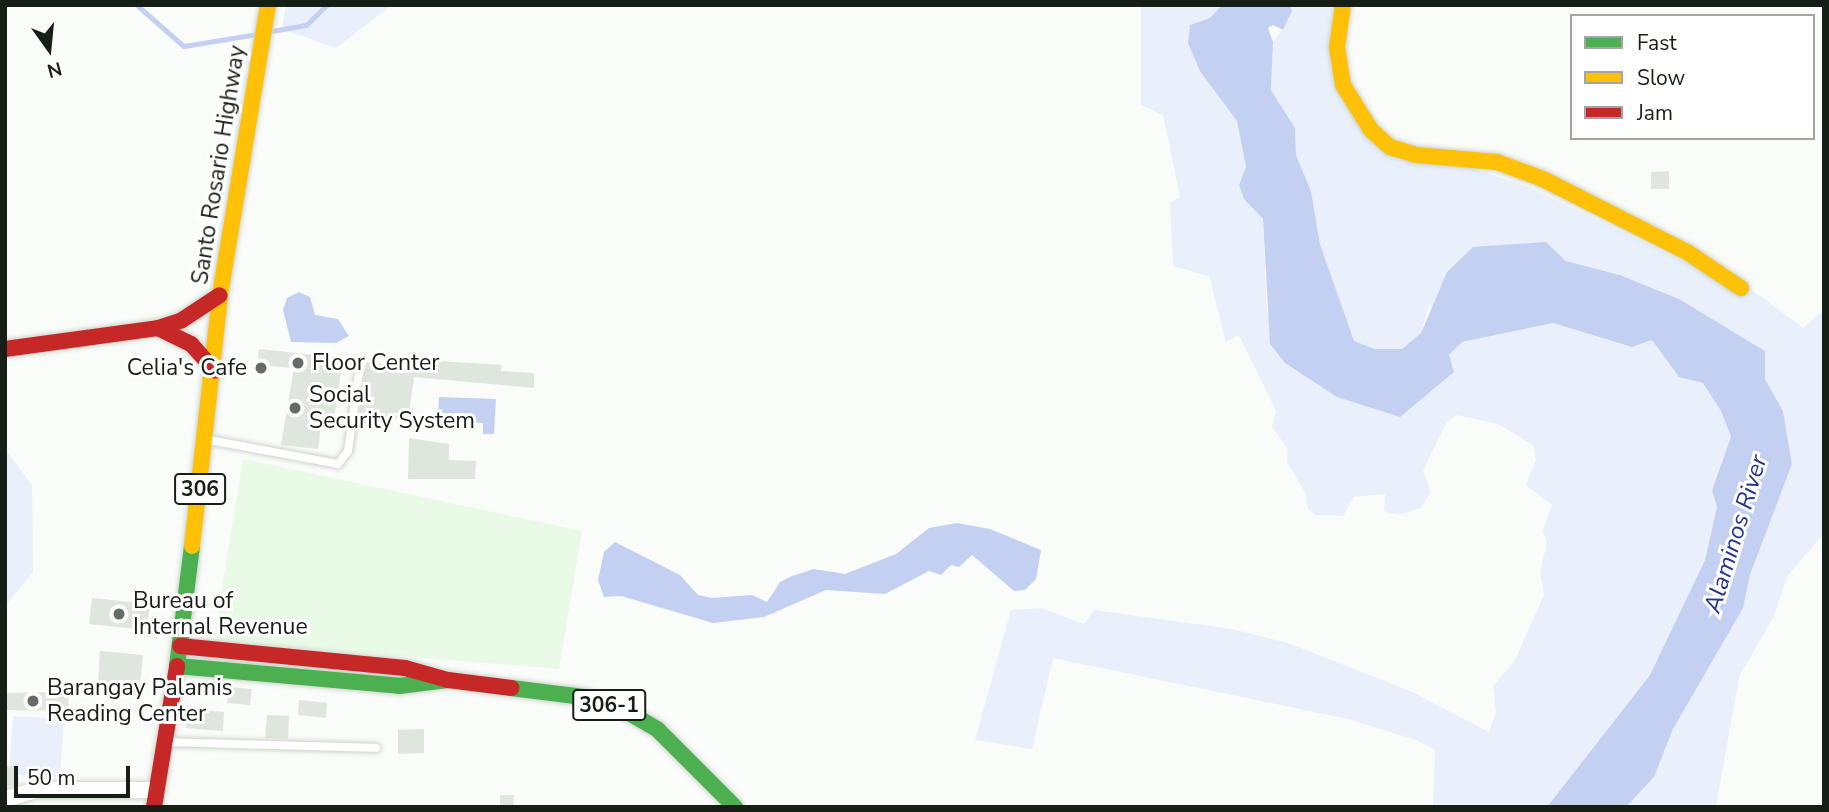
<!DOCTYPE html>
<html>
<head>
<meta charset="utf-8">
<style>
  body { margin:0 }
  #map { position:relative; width:1829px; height:812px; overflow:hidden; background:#f9fcf8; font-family:"Nunito Sans",sans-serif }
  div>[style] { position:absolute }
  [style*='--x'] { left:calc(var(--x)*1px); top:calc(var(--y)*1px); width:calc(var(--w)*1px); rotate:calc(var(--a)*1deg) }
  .built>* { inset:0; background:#e9fbe6 }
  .green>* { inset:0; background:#eaf0fb }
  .water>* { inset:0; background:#c3d0f2 }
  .stream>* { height:4.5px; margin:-2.25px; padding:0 2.25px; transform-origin:2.25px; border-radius:2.25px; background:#c3d0f2 }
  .building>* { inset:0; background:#dfe6de }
  .roads { filter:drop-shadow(0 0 2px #cdd3cc) drop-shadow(0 0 2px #cdd3cc) }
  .lane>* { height:8px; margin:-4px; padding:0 4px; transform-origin:4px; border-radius:4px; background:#fefffe }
  .street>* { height:16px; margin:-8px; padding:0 8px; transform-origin:8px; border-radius:8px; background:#fefffe }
  .fast>* { height:16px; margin:-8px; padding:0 8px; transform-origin:8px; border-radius:8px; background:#4caf50 }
  .slow>* { height:16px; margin:-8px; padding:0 8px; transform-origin:8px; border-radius:8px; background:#ffc107 }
  .jam>* { height:16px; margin:-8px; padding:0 8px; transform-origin:8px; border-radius:8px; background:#c62828 }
  .dots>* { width:19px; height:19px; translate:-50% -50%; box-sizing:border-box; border:4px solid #fff; border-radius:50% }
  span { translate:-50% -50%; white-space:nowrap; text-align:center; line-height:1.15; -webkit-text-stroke:6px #fff; paint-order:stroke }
  .shield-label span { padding:2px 5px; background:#fff; border:2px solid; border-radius:5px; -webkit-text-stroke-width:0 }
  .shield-label { font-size:21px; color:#161f15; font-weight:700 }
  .street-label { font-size:23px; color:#161f15 }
  .poi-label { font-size:23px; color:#161f15 }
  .left { translate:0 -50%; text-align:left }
  .right { translate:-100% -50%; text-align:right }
  .water-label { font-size:24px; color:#243391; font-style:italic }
  .frame { position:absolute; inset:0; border:7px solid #161f15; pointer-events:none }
  .legend { position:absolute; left:1570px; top:14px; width:245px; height:126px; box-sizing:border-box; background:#fff; border:2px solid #a2a5a1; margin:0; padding:9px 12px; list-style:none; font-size:21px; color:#161f15 }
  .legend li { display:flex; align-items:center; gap:14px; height:35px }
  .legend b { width:35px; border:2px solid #a2a5a1 }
  .north { position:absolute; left:14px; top:14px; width:70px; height:70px; -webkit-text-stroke:5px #fff; paint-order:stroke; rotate:165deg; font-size:19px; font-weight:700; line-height:28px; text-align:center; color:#161f15 }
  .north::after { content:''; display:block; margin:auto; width:24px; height:32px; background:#161f15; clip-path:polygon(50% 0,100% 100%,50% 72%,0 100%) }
  .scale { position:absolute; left:14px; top:766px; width:116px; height:32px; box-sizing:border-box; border:4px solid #161f15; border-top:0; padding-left:9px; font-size:21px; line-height:24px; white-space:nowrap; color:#161f15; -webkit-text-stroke:5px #fff; paint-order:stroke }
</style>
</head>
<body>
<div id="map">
  <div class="built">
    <i style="clip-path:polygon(243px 459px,582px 531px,559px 669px,218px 641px,215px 630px)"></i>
  </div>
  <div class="green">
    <i style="clip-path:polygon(286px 5px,392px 5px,336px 48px,282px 29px)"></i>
    <i style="clip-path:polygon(1141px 5px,1222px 5px,1210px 18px,1190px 25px,1220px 97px,1237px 121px,1246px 167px,1244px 199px,1263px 219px,1267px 313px,1285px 363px,1311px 378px,1449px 355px,1462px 342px,1553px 323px,1632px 347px,1652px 340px,1679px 376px,1703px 383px,1721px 411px,1731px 437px,1712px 489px,1717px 507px,1705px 560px,1650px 675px,1547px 807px,1433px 807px,1435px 750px,1416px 740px,1348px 719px,1053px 658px,1032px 749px,975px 740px,1011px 610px,1042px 608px,1084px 624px,1094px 610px,1232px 629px,1288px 643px,1410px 691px,1489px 732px,1496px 712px,1493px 686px,1514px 662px,1544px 595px,1540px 572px,1547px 543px,1543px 531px,1552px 505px,1526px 485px,1536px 460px,1533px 445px,1498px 424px,1456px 415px,1446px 423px,1423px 471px,1431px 492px,1421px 508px,1398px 515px,1384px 511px,1385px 494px,1354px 497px,1343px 516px,1315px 515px,1308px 509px,1305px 492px,1287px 462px,1288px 449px,1272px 427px,1276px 411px,1239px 335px,1226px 342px,1209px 276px,1173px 266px,1170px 202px,1180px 197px,1163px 115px,1141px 105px)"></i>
    <i style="clip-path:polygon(1290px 5px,1337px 5px,1333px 31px,1369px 133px,1531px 188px,1686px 263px,1732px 275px,1803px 328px,1824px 310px,1824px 534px,1788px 575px,1774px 616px,1739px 677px,1716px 807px,1626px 807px,1654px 777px,1673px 729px,1743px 608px,1750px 575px,1792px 464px,1783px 411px,1765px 379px,1765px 351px,1679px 299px,1620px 275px,1566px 261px,1546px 242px,1428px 308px,1421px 333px,1402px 349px,1375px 349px,1354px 341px,1320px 244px,1311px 191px,1296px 155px,1295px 128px,1271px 90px,1273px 42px,1289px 20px)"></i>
    <i style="clip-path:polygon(5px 449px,32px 485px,33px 572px,5px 606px)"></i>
    <i style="clip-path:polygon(13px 716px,64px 719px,60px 778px,9px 774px)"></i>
  </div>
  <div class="water">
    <i style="clip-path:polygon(1222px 5px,1290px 5px,1292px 11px,1283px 30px,1273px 25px,1268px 28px,1273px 42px,1271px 90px,1295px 128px,1296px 155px,1311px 191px,1320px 244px,1354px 341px,1375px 349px,1402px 349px,1421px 333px,1447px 272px,1473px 247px,1546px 242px,1566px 261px,1620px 275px,1679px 299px,1765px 351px,1765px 379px,1783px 411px,1792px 464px,1750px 575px,1743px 608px,1673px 729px,1654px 777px,1626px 807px,1547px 807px,1650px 675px,1705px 560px,1717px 507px,1712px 490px,1731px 437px,1721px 411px,1703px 383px,1679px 377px,1652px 340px,1632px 347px,1553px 323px,1462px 342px,1449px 355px,1454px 372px,1400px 417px,1337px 397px,1285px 363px,1270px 344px,1263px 219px,1244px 199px,1239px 185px,1246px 167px,1237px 121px,1200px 71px,1188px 43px,1190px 25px,1210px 18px)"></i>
    <i style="clip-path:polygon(299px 292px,310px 297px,315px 315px,338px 319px,349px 336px,336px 343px,291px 342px,283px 310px,287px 298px)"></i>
    <i style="clip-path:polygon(439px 397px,496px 399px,494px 434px,483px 434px,483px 423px,438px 421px)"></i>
    <i style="clip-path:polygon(957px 523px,990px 529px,1041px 550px,1036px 579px,1025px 590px,1014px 591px,972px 555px,959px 567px,951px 565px,941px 575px,929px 571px,885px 594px,826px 590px,764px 617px,713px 623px,621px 596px,604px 597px,598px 580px,604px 552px,615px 542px,680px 575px,698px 595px,712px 598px,752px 595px,767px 602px,780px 582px,792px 576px,814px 569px,845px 574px,896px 554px,929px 528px)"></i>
  </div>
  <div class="stream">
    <i style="--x:137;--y:5;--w:62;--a:41.1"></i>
    <i style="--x:184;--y:46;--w:74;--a:-9.3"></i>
    <i style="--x:272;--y:31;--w:35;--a:-10"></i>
    <i style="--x:306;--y:25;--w:29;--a:-44"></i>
  </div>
  <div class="building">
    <i style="clip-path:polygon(1669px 171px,1669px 189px,1651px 189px,1651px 172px)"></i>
    <i style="clip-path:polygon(259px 349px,343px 358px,334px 419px,322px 418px,318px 449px,281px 445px,294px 368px,257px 365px)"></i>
    <i style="clip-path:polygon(437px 361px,502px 365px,501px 371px,534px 373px,534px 388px,414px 377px,408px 420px,379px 416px,377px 428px,358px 426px,366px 362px,407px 367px,437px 364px)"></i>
    <i style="clip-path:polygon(409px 438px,449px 444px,449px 460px,476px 461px,475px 479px,408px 479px)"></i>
    <i style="clip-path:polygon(92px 598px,150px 604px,147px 630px,89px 624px)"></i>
    <i style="clip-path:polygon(100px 651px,143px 655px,140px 687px,98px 683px)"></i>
    <i style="clip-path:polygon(53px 687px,69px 687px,68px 711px,5px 710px,5px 693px,53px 692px)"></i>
    <i style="clip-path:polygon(229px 687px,252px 689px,250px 705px,227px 703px)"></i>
    <i style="clip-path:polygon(299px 700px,327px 703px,326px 718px,298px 715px)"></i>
    <i style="clip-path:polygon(188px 709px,224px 712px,223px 731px,186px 728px)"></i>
    <i style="clip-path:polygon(267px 715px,289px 716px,288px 739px,265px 738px)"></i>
    <i style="clip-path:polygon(424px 729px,424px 753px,398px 754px,398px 730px)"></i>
    <i style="clip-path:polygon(17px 766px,19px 784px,5px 787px,5px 767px)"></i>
    <i style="clip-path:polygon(500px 795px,514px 795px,513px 807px,500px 807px)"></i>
  </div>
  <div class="roads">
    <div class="lane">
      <i style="--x:209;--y:440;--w:131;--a:10.5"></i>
      <i style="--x:338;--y:464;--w:16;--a:-52"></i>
      <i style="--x:348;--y:451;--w:79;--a:-82"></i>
      <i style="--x:166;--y:742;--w:210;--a:1.6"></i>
    </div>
    <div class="street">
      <i style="--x:5;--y:799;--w:33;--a:-16"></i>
      <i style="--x:37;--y:790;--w:119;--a:0"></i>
    </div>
    <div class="fast">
      <i style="--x:192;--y:546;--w:121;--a:97.1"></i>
      <i style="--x:177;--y:666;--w:223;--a:5.1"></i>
      <i style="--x:399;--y:686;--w:49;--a:-7"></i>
      <i style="--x:511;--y:688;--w:73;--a:7.1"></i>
      <i style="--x:583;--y:697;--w:43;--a:17.6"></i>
      <i style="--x:624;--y:710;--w:39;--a:30"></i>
      <i style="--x:658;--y:730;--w:109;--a:45"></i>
    </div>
    <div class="slow">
      <i style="--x:1343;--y:5;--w:42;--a:98.1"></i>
      <i style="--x:1337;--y:47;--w:38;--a:81"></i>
      <i style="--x:1343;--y:85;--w:53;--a:58.1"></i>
      <i style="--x:1371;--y:130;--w:25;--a:42"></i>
      <i style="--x:1390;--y:147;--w:27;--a:17"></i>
      <i style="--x:1416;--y:155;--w:81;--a:4.9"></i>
      <i style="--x:1497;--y:162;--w:49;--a:20.3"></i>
      <i style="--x:1543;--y:179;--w:161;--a:26.9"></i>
      <i style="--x:1687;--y:252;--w:65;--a:33.7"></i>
      <i style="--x:192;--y:546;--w:253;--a:-83.6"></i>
      <i style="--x:220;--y:295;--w:294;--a:-80.6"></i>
    </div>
    <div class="jam">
      <i style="--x:158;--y:328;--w:37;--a:26"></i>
      <i style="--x:191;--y:344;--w:36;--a:48"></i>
      <i style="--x:5;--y:349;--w:154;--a:-7.8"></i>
      <i style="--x:158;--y:328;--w:25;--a:-18"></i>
      <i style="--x:182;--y:320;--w:45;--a:-33.3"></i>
      <i style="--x:180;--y:646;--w:226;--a:5.6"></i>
      <i style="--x:405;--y:668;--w:45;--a:15.6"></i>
      <i style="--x:448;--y:680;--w:64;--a:7.2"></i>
      <i style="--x:154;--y:807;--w:143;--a:-80.7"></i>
    </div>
  </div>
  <div class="dots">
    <i style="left:298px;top:363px;background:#656c64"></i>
    <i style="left:261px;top:368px;background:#656c64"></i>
    <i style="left:295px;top:408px;background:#656c64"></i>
    <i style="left:119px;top:614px;background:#656c64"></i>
    <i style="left:33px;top:701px;background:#656c64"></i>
  </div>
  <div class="shield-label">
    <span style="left:200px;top:489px">306</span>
    <span style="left:609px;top:705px">306-1</span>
  </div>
  <div class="street-label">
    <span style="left:219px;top:165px;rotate:-81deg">Santo Rosario Highway</span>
  </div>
  <div class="poi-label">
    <span class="left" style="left:312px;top:363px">Floor Center</span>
    <span class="right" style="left:247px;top:368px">Celia's Cafe</span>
    <span class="left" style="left:309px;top:408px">Social<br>Security System</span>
    <span class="left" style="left:133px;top:614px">Bureau of<br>Internal Revenue</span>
    <span class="left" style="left:47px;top:701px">Barangay Palamis<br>Reading Center</span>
  </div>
  <div class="water-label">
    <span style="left:1736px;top:534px;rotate:-73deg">Alaminos River</span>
  </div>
  <div class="frame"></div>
  <ul class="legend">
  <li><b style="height:9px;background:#4caf50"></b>Fast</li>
  <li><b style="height:9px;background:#ffc107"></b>Slow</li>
  <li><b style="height:9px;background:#c62828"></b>Jam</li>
  </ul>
  <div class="north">N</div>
  <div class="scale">50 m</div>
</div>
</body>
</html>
